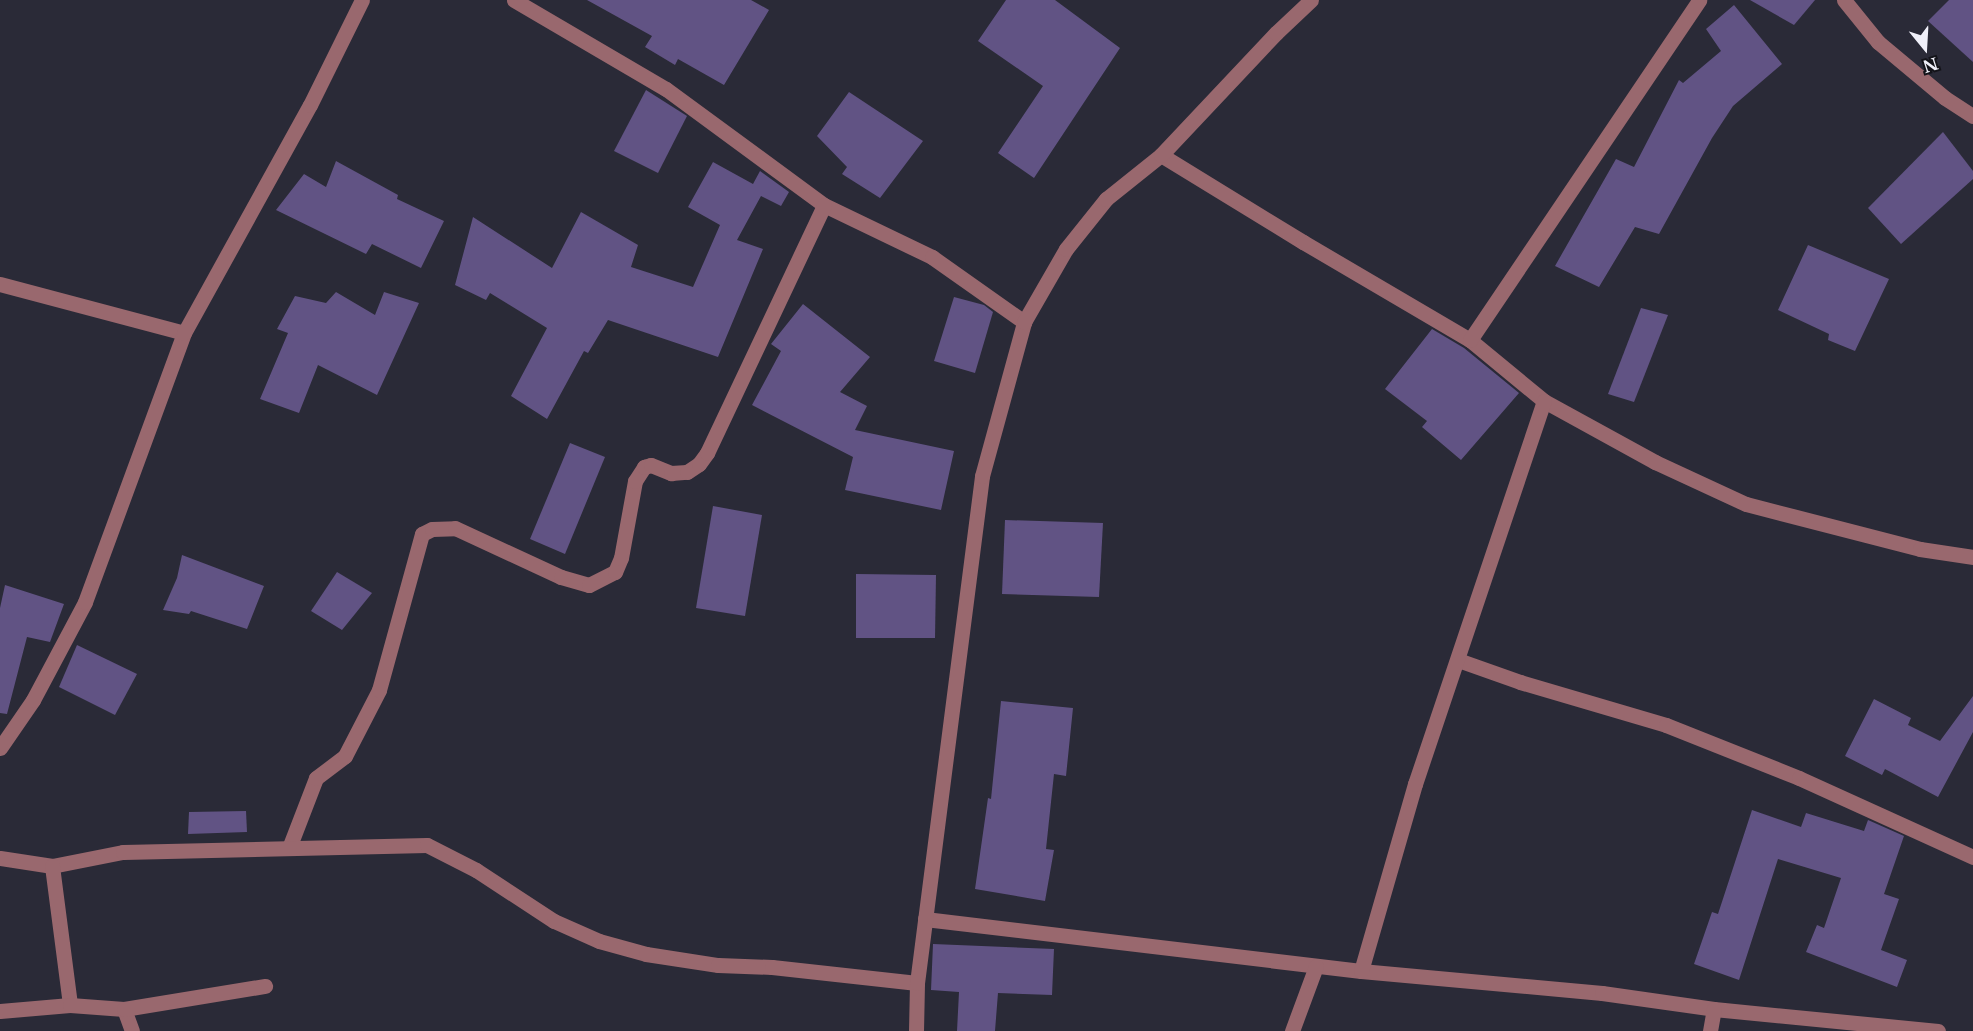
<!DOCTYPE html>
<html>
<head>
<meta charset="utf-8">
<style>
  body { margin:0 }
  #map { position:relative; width:1973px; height:1031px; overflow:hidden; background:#2a2a37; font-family:"Libre Baskerville",serif }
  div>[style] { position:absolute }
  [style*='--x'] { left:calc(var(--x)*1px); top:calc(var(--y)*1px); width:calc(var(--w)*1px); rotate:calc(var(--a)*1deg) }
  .building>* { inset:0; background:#615384 }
  .minor>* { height:15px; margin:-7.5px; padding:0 7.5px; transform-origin:7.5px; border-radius:7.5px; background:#99686e }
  span { translate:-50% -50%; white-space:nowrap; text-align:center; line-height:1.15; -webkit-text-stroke:4.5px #131319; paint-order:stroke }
  .north { position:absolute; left:1895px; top:18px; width:60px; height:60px; -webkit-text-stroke:4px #131319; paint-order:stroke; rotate:162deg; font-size:16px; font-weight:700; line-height:24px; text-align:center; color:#f0f0f9 }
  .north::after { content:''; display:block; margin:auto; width:21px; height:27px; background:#f0f0f9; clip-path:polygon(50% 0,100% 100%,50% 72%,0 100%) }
</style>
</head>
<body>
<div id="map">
  <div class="building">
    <i style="clip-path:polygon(587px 0,751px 0,769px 10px,724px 85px,678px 59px,675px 65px,645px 47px,652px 36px)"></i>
    <i style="clip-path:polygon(1006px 0,1055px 0,1120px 48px,1034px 178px,998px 153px,1043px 86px,978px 41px)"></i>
    <i style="clip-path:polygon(1750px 0,1815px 0,1794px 25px)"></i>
    <i style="clip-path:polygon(1949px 0,1973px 0,1973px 62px,1928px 21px)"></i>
    <i style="clip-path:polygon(1734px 5px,1782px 64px,1733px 106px,1712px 138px,1659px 234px,1635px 227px,1599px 287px,1555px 266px,1616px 159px,1634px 167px,1679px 80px,1683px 83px,1721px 51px,1706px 29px)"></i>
    <i style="clip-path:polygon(646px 90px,687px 116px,658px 173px,614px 151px)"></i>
    <i style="clip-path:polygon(849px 92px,923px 141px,880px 198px,842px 174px,847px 167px,817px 136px)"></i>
    <i style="clip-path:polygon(1943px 132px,1973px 171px,1973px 179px,1901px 244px,1868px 208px)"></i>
    <i style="clip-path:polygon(336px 161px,398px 195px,397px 199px,444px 221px,421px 268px,372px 244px,366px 254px,276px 210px,304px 174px,326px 187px)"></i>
    <i style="clip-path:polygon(713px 162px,753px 184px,760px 171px,789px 192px,781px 206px,761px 196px,737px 240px,763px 249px,718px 357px,608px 320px,588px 353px,584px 351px,547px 419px,511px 396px,547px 328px,490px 293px,486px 300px,455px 285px,473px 217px,552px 268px,581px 212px,638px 245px,631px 267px,693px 287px,720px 225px,688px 207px)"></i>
    <i style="clip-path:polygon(1808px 245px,1889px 279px,1855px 351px,1828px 340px,1829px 334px,1778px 310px)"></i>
    <i style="clip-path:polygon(336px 292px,375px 315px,384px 292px,419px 303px,377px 395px,318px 365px,299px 413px,260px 399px,288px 333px,277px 329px,295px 296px,326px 303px)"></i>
    <i style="clip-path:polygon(954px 297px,984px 305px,993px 312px,975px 373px,934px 361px)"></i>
    <i style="clip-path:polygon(803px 304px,870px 357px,840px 392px,867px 406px,855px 430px,954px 451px,941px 510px,845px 490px,853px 457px,752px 405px,781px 351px,771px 344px)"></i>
    <i style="clip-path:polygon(1641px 308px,1668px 315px,1634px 402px,1608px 394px)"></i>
    <i style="clip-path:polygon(1432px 329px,1464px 348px,1519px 393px,1461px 460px,1422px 427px,1427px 421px,1385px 389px)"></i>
    <i style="clip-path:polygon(570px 443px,605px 457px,565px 554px,530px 539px)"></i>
    <i style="clip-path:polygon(713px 506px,762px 515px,745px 616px,696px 608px)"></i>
    <i style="clip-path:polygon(1005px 520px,1103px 523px,1099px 597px,1002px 594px)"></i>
    <i style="clip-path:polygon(182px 555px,264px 586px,247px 629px,191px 611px,189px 614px,163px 610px,177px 578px)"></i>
    <i style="clip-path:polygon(337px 572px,372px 593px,342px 630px,311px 611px)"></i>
    <i style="clip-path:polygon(856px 574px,936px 575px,935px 638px,856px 638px)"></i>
    <i style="clip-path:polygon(5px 585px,64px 604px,50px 642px,27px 637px,7px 714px,0 713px,0 608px)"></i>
    <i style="clip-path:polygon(77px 645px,137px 674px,115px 715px,59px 687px)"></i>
    <i style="clip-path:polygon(1973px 696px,1973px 732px,1938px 797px,1885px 769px,1882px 775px,1845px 756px,1874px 699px,1911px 718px,1908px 725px,1940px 741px)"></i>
    <i style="clip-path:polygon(1001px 701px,1073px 708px,1066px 776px,1054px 774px,1046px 849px,1054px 850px,1045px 901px,975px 889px,988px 798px,991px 799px)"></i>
    <i style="clip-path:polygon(1752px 810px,1801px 827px,1806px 813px,1864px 831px,1868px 820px,1904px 836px,1884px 894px,1899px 899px,1881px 950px,1907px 960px,1897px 987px,1806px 952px,1817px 925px,1824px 928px,1841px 878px,1778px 859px,1739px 980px,1694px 964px,1712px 912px,1718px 914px)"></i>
    <i style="clip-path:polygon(246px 811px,247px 832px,188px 834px,189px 812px)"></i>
    <i style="clip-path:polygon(933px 944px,1054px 949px,1052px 995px,998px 993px,995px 1031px,957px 1031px,959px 992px,931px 990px)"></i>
  </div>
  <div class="minor">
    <i style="--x:514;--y:0;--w:176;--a:30.4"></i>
    <i style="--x:666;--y:89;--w:196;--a:36.3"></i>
    <i style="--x:824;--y:205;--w:120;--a:25.7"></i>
    <i style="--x:932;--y:257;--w:113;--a:35.2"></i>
    <i style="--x:1844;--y:0;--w:54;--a:51"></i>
    <i style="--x:1878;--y:42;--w:87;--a:39.9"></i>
    <i style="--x:1945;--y:98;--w:33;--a:33"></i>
    <i style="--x:1161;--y:155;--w:167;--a:31.5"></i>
    <i style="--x:1303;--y:242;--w:194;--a:30.4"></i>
    <i style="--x:1470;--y:340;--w:96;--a:39.5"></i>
    <i style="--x:1544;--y:401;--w:127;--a:28.8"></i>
    <i style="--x:1655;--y:462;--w:100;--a:24.8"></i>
    <i style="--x:1746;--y:504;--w:180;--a:14.5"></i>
    <i style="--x:1920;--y:549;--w:54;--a:8.6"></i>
    <i style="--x:0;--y:284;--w:190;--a:14.9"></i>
    <i style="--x:1470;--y:340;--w:410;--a:-56"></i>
    <i style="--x:1458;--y:660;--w:66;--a:19.5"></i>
    <i style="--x:1520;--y:682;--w:152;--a:16.4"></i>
    <i style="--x:1666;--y:725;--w:143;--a:21.7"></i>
    <i style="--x:1799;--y:778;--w:191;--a:24.4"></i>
    <i style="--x:0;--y:748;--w:58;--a:-55.5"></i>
    <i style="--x:33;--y:700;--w:111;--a:-62"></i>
    <i style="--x:85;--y:602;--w:287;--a:-69.8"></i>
    <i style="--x:184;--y:333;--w:260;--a:-61.1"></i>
    <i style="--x:310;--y:105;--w:117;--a:-63.7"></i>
    <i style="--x:289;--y:848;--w:75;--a:-68.9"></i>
    <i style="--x:316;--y:778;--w:36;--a:-37"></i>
    <i style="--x:345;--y:756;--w:74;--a:-62.7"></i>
    <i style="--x:379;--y:690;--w:162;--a:-74.6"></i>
    <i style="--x:422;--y:534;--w:11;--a:-27"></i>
    <i style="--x:432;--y:529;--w:23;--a:-2"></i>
    <i style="--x:455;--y:528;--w:117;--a:24.8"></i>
    <i style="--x:561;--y:577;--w:29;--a:16"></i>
    <i style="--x:589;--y:585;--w:29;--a:-27"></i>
    <i style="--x:615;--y:572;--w:15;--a:-67"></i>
    <i style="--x:621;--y:558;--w:78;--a:-79.7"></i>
    <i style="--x:635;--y:481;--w:17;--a:-57"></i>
    <i style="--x:644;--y:467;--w:7;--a:-16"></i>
    <i style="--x:651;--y:465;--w:22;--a:22"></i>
    <i style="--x:671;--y:473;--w:16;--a:-4"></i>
    <i style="--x:687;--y:472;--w:14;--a:-34"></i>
    <i style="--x:699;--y:464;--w:14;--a:-54"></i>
    <i style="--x:707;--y:453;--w:274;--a:-64.7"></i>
    <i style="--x:0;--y:858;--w:53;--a:8.7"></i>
    <i style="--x:52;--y:866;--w:72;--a:-11.2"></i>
    <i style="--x:123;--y:852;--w:304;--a:-1.3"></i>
    <i style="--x:427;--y:845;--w:55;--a:27"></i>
    <i style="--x:476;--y:870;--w:93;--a:33.2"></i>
    <i style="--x:554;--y:921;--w:49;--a:24"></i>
    <i style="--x:599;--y:941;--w:49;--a:15.5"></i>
    <i style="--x:646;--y:954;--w:73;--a:8.7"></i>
    <i style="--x:718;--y:965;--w:54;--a:2.1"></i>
    <i style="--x:772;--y:967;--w:146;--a:6.3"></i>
    <i style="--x:52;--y:866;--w:140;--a:82.6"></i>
    <i style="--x:925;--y:919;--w:439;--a:6.8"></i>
    <i style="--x:1361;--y:971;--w:242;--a:5.2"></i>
    <i style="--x:1602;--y:993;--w:113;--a:8.1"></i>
    <i style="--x:1714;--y:1009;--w:225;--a:5.6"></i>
    <i style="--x:1361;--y:971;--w:195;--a:-73.9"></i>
    <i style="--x:1415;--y:784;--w:404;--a:-71.4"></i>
    <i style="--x:124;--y:1009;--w:23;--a:70"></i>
    <i style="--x:0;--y:1011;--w:70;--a:-4.9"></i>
    <i style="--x:70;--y:1005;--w:54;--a:4.2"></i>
    <i style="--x:124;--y:1009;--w:143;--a:-9.3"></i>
    <i style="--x:916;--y:1031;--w:48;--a:-88.8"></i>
    <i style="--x:917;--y:983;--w:511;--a:-82.69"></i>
    <i style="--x:982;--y:476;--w:160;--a:-74.7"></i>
    <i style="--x:1024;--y:322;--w:84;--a:-60.1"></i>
    <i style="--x:1066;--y:249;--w:64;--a:-51.3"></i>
    <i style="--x:1106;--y:199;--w:70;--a:-38.7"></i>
    <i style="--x:1161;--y:155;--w:168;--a:-46.7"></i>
    <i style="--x:1276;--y:33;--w:48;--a:-43.3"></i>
    <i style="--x:1292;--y:1031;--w:69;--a:-69.7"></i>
    <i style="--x:1710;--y:1031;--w:22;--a:-80"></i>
  </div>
  <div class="north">N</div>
</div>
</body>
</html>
